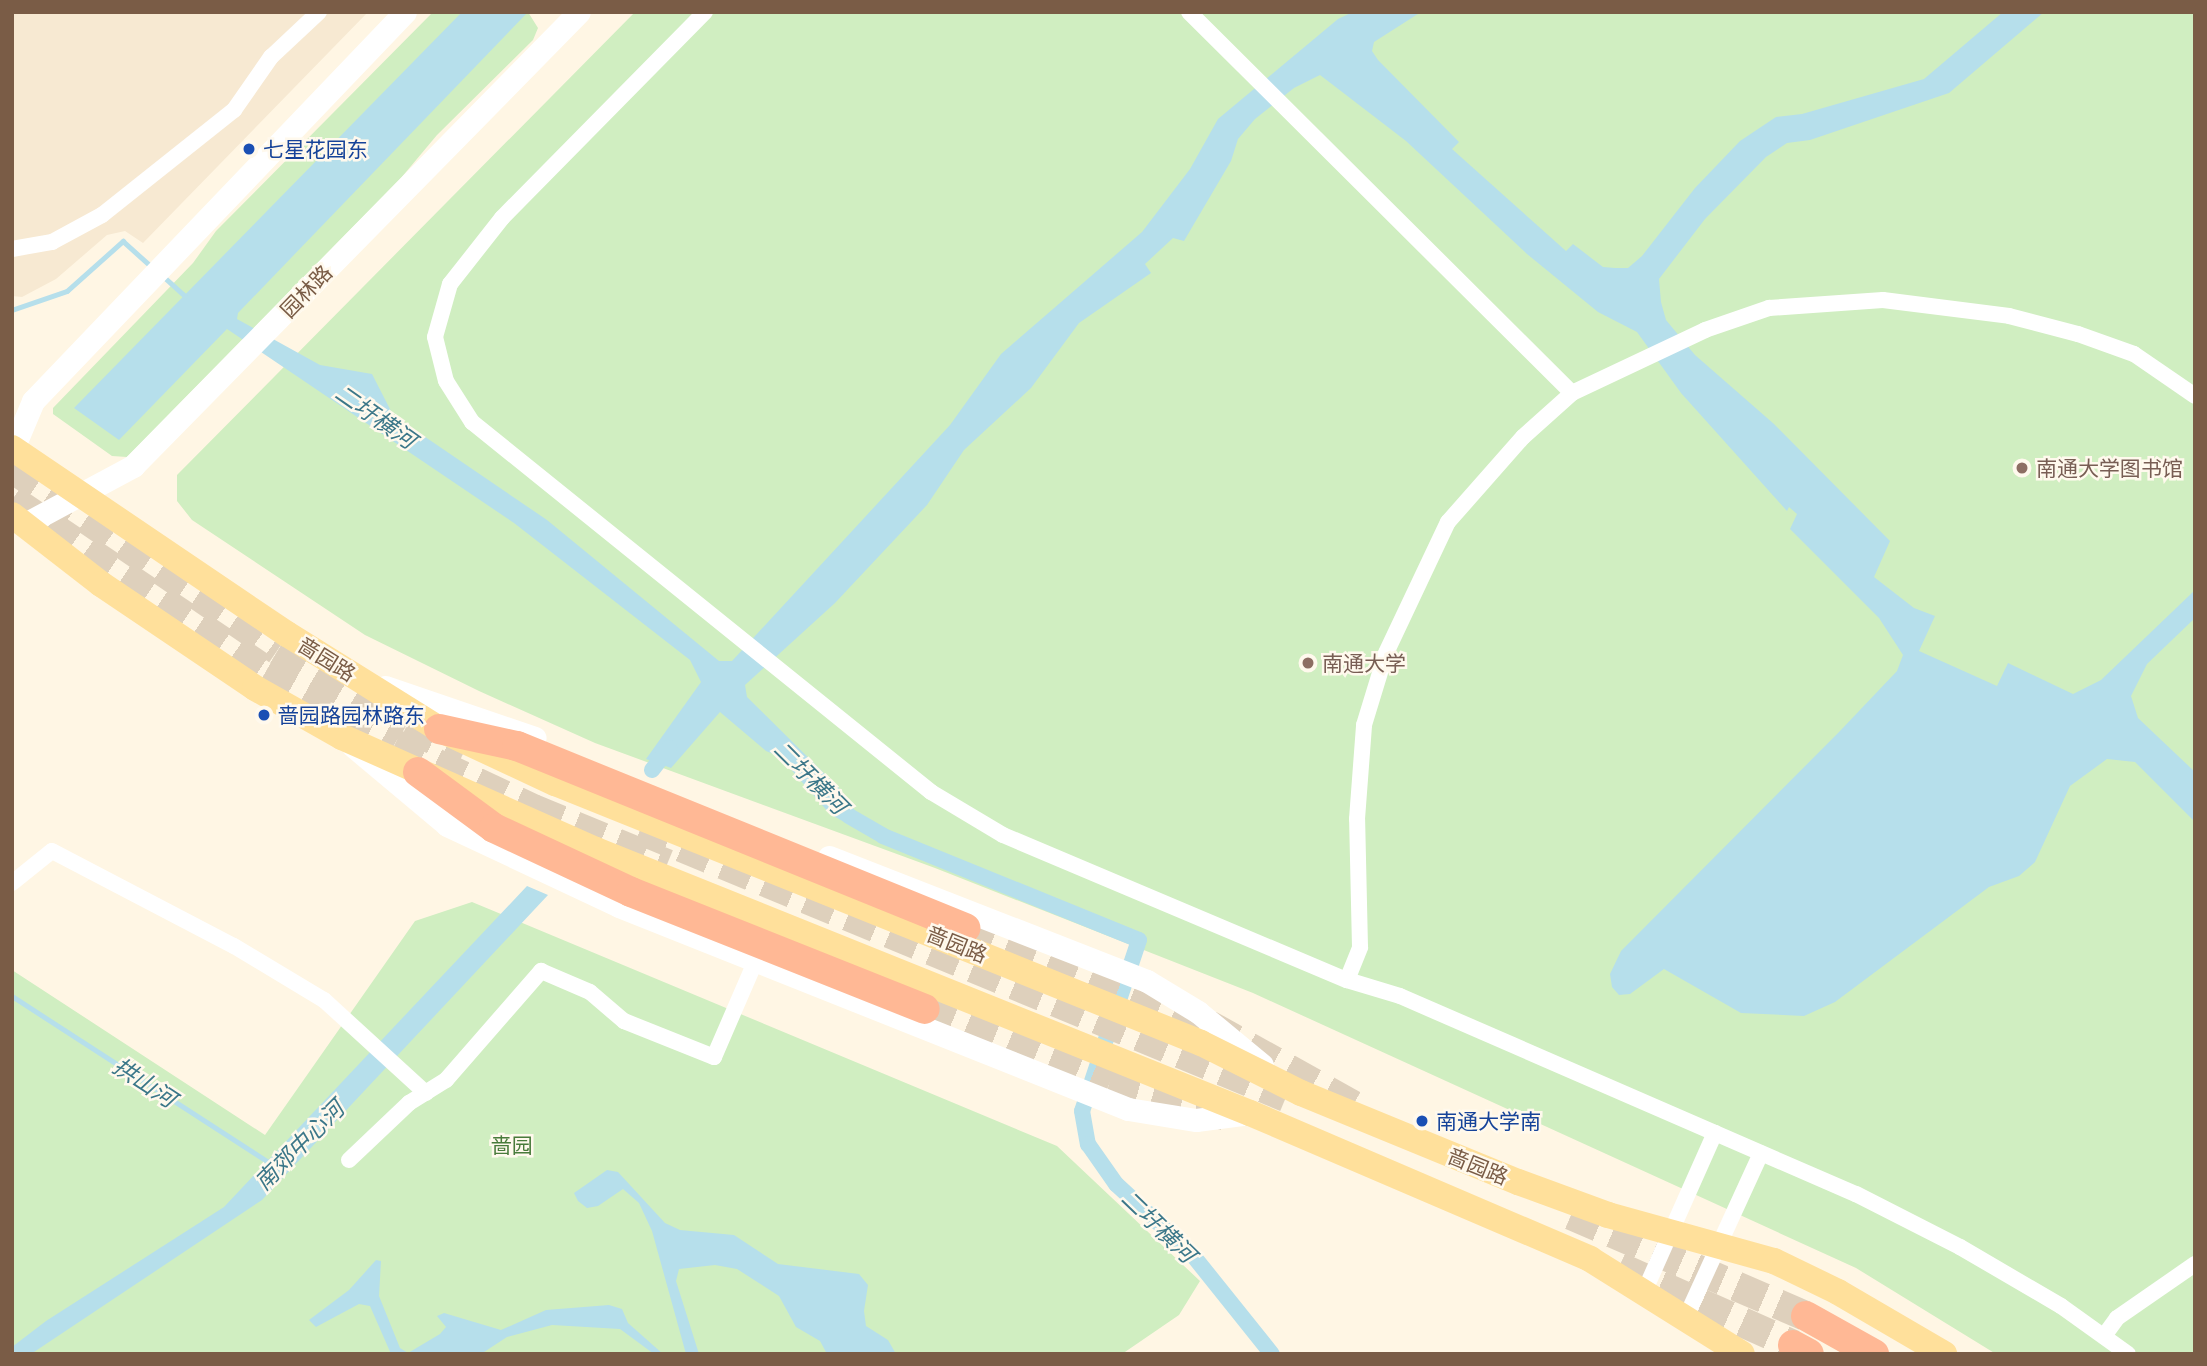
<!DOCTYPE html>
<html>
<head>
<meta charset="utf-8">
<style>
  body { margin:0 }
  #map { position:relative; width:2207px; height:1366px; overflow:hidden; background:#fff6e4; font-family:Manrope,"Noto Sans SC",sans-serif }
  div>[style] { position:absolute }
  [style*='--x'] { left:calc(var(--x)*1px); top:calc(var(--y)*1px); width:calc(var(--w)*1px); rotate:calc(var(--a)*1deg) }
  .residential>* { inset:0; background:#f7e9d2 }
  .green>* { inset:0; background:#d0eec1 }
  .water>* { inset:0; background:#b6dfeb }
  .stream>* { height:4.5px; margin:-2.25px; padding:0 2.25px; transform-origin:2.25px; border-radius:2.25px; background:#b6dfeb }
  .canal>* { height:16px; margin:-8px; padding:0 8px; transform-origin:8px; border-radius:8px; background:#b6dfeb }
  .highway-tunnel>* { height:30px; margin-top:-15px; transform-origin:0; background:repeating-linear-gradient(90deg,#ded0bc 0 30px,transparent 0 45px) }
  .street>* { height:16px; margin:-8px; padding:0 8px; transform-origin:8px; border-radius:8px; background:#fff }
  .secondary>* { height:23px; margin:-11.5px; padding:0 11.5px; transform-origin:11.5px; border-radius:11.5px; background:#fff }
  .primary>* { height:26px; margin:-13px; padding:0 13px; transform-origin:13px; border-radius:13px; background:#ffe09b }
  .highway>* { height:30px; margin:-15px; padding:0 15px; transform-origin:15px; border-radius:15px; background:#ffb895 }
  .dots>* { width:19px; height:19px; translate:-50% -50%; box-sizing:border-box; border:4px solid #fff9ed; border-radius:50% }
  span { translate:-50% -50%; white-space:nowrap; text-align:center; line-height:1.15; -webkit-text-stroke:5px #fff9ed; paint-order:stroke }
  .transit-label { font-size:21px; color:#164399 }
  .left { translate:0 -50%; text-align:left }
  .street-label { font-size:21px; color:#7a5c46 }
  .education-label { font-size:21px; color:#785e54 }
  .park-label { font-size:21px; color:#497b3b }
  .water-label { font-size:23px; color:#3b7789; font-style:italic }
  .frame { position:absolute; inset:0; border:14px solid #7a5c46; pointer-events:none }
</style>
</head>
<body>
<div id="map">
  <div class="residential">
    <i style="clip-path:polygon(12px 12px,368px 12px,143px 243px,125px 231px,107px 235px,56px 279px,22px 297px,12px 296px)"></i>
  </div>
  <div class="green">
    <i style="clip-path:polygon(433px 12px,528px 12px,538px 28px,533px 40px,437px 135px,401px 178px,127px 457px,112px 456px,53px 414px,53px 408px,193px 263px,216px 231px)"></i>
    <i style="clip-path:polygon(635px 12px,2195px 12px,2195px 1354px,1996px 1354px,1856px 1268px,1253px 993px,935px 868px,595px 743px,479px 691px,365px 635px,192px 520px,177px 501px,177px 475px)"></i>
    <i style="clip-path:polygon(472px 902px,1057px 1146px,1200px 1281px,1179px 1315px,1122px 1354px,12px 1354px,12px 970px,265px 1135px,415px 921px)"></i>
  </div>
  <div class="water">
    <i style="clip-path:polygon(462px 12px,528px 12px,238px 313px,237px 319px,320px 365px,372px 374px,393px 415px,547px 520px,719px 661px,732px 661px,950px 425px,1001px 354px,1142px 232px,1190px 169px,1218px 119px,1338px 19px,1353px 12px,1421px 12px,1374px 42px,1372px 51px,1378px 60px,1459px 142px,1452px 149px,1566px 251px,1573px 244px,1603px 267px,1615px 268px,1628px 268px,1642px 256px,1695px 188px,1740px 141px,1776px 117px,1802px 114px,1924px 79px,2003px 12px,2044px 12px,1949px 93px,1810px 140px,1787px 143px,1766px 157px,1705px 219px,1659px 279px,1661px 302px,1666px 320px,1695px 355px,1774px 424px,1890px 541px,1874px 577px,1914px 608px,1935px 616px,1919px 651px,1997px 686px,2008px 663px,2073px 694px,2101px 680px,2195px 590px,2195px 618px,2147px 664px,2131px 696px,2138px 718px,2195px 772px,2195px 822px,2135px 762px,2107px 759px,2070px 786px,2035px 862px,2019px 876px,1989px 887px,1835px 1002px,1804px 1016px,1741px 1013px,1664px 969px,1630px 994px,1619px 995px,1612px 987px,1610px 974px,1621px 951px,1840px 731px,1897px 671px,1903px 655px,1879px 618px,1790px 529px,1797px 514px,1789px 507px,1787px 511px,1681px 393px,1637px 332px,1598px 312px,1527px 254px,1406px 141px,1320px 75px,1294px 88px,1255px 119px,1238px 139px,1231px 161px,1184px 241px,1173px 238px,1145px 264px,1151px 273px,1079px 323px,1031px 388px,964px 450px,927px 505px,835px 603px,745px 685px,747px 697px,838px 787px,876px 840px,830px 814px,780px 757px,766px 751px,720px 712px,671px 768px,646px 759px,701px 682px,690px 660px,514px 523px,227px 329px,119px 440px,74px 408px)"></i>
    <i style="clip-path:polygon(527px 886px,548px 895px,262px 1200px,31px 1354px,12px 1354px,12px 1347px,46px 1321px,224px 1207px)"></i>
    <i style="clip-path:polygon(607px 1170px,618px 1172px,665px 1223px,680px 1230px,734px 1235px,778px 1264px,859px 1274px,868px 1285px,864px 1311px,866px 1326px,888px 1340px,896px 1354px,827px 1354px,820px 1341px,796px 1327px,779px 1296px,737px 1269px,715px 1265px,679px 1269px,676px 1281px,699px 1354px,686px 1354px,652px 1231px,639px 1203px,623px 1189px,598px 1206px,587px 1208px,578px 1201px,574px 1193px)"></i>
    <i style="clip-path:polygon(376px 1260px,381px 1261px,379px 1296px,400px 1348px,408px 1353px,440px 1334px,446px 1327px,437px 1316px,444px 1313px,501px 1330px,546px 1310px,609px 1305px,622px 1309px,628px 1323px,663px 1354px,654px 1354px,620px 1329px,552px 1325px,507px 1337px,481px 1354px,391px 1354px,370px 1306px,359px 1304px,316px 1327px,309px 1320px,349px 1290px)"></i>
  </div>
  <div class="stream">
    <i style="--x:163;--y:276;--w:30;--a:42"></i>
    <i style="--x:12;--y:310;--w:58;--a:-19.1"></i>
    <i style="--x:67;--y:291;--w:75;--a:-41.8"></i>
    <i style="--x:123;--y:241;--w:38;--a:42"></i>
    <i style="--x:12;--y:996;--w:307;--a:32.9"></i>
  </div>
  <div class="canal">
    <i style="--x:652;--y:770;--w:28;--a:-52"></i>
    <i style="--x:849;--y:816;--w:39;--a:30"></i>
    <i style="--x:883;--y:836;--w:276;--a:22.1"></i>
    <i style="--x:1139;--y:940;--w:180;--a:108.4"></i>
    <i style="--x:1082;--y:1111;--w:34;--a:80"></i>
    <i style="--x:1088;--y:1144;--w:49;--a:55"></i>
    <i style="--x:1116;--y:1184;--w:102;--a:42.6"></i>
    <i style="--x:1191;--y:1253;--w:129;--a:51.3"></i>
  </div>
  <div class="highway-tunnel">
    <i style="--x:12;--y:468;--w:322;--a:34.4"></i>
    <i style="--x:278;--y:650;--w:149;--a:31"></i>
    <i style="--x:406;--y:727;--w:63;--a:24.5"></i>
    <i style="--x:12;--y:500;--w:306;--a:33.9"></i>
    <i style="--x:266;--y:671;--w:148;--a:29.5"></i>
    <i style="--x:395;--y:744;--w:153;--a:25.2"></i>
    <i style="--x:533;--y:809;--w:145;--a:22.3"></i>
    <i style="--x:640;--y:830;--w:699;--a:22.46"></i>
    <i style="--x:965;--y:928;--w:263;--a:21.7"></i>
    <i style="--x:1209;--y:1025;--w:165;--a:29.1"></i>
    <i style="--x:925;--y:1009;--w:199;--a:22.2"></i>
    <i style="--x:1109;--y:1084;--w:134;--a:15.2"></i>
    <i style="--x:1571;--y:1215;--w:256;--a:23.3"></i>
    <i style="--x:1619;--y:1267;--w:191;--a:24.1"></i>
  </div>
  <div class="street">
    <i style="--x:705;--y:12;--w:289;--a:134.6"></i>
    <i style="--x:502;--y:218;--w:84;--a:128.2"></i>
    <i style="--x:450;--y:284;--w:55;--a:105.8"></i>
    <i style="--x:435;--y:337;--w:45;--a:76"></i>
    <i style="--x:446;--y:381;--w:49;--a:57.6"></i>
    <i style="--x:472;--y:422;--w:590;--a:38.87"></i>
    <i style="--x:931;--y:792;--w:84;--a:30.8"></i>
    <i style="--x:1003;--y:835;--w:373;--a:22.9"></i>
    <i style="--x:1347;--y:980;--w:55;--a:16.8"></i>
    <i style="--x:1400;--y:996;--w:497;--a:23.5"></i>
    <i style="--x:1856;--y:1194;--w:117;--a:27"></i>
    <i style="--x:1960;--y:1247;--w:117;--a:30.3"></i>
    <i style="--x:2061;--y:1306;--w:82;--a:35.6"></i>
    <i style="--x:1189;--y:12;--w:540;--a:44.85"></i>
    <i style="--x:12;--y:249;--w:41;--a:-9.9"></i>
    <i style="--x:52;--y:242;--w:57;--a:-28.4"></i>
    <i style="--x:102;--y:215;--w:169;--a:-38.5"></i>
    <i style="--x:234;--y:110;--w:65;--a:-55.1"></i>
    <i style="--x:271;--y:57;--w:66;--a:-43.2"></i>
    <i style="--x:12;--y:883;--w:51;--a:-38.7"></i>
    <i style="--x:52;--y:851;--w:205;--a:27.6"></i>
    <i style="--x:234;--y:946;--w:105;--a:31"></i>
    <i style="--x:324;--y:1000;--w:138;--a:42.4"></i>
    <i style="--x:1347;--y:980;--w:35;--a:-68"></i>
    <i style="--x:1360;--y:947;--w:128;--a:-91.3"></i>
    <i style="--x:1357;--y:819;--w:94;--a:-85.7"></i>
    <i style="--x:1364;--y:725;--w:75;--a:-73"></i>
    <i style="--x:1386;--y:653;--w:145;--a:-64.7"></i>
    <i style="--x:1448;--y:522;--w:113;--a:-48.6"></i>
    <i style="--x:1523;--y:437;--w:66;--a:-41.9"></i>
    <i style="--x:1572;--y:393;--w:147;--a:-25.3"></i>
    <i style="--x:1705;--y:330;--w:68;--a:-19"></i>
    <i style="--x:1769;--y:308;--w:114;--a:-4"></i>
    <i style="--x:1883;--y:300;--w:127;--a:7.2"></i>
    <i style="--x:2009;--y:316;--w:71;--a:14.6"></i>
    <i style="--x:2078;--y:334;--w:59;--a:19.7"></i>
    <i style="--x:2134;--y:354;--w:74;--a:34.5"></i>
    <i style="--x:349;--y:1160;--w:83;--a:-43.5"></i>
    <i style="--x:409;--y:1103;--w:44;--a:-31.9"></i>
    <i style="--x:446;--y:1080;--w:145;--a:-48.9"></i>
    <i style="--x:541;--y:971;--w:53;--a:23.2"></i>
    <i style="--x:590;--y:992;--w:45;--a:40.5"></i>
    <i style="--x:624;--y:1021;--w:97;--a:21.8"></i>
    <i style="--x:714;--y:1057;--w:106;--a:-66.6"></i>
    <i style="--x:1645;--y:1290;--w:172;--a:-66"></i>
    <i style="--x:1686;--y:1317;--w:180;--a:-65.4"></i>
    <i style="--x:2104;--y:1336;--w:22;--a:-54"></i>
    <i style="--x:2117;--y:1318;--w:95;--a:-34.7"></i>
  </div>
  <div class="secondary">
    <i style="--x:12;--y:451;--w:54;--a:-67.2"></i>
    <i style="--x:33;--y:401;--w:538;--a:-46.28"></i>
    <i style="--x:25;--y:524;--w:123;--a:-28.2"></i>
    <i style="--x:133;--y:466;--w:636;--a:-45.51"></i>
    <i style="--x:385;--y:687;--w:158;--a:18.8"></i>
    <i style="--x:353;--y:746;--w:123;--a:40"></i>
    <i style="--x:447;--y:825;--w:190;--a:25.2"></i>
    <i style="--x:619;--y:906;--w:548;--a:21.74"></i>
    <i style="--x:1128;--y:1109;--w:69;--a:9.2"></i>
    <i style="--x:1196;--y:1120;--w:54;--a:-7.4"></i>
    <i style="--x:829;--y:857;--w:341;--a:21.3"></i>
    <i style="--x:1147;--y:981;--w:60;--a:31.3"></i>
    <i style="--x:1198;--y:1012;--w:83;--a:39.6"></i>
  </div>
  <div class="primary">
    <i style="--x:12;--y:448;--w:332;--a:34.1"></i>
    <i style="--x:287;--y:634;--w:179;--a:32"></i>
    <i style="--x:439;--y:729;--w:128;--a:25"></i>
    <i style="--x:555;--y:783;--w:696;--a:21.92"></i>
    <i style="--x:1201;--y:1043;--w:112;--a:26.6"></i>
    <i style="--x:1301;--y:1093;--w:235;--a:22.3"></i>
    <i style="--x:1518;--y:1182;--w:96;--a:20.1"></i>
    <i style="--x:1608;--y:1215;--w:172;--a:15.5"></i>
    <i style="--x:1774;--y:1261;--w:71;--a:25.8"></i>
    <i style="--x:1838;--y:1292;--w:123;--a:30.3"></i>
    <i style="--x:12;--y:515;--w:113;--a:37.8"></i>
    <i style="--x:101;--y:584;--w:186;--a:34"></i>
    <i style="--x:255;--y:688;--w:100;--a:29.4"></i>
    <i style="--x:342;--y:737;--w:278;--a:24"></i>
    <i style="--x:596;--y:850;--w:705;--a:21.91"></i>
    <i style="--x:1250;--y:1113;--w:370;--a:23.2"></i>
    <i style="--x:1590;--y:1259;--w:179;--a:32"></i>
  </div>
  <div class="highway">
    <i style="--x:439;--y:729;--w:80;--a:12.3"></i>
    <i style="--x:517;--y:746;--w:484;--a:22.1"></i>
    <i style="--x:418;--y:772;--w:94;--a:36.4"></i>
    <i style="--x:494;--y:828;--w:151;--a:25"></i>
    <i style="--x:631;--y:892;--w:316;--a:21.7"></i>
    <i style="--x:1806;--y:1316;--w:78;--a:29.2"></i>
    <i style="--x:1793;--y:1345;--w:18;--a:29"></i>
  </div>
  <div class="dots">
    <i style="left:249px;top:149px;background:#1a4fb4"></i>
    <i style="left:2022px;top:468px;background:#8d6e63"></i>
    <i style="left:1308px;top:663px;background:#8d6e63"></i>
    <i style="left:264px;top:715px;background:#1a4fb4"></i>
    <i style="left:1422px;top:1121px;background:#1a4fb4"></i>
  </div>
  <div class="transit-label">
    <span class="left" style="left:263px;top:149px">七星花园东</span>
    <span class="left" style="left:278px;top:715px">啬园路园林路东</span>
    <span class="left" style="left:1436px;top:1121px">南通大学南</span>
  </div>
  <div class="street-label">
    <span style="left:306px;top:291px;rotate:-46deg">园林路</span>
    <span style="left:327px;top:659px;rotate:32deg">啬园路</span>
    <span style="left:957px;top:944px;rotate:22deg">啬园路</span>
    <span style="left:1478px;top:1166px;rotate:22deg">啬园路</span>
  </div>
  <div class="education-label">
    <span class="left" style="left:2036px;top:468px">南通大学图书馆</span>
    <span class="left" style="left:1322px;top:663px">南通大学</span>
  </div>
  <div class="park-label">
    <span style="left:512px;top:1145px">啬园</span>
  </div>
  <div class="water-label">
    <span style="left:376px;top:416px;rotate:35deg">二圩横河</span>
    <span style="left:811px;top:777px;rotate:45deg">二圩横河</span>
    <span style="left:145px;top:1082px;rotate:33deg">拱山河</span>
    <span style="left:299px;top:1145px;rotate:-45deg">南郊中心河</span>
    <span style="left:1159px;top:1226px;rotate:44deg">二圩横河</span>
  </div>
  <div class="frame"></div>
</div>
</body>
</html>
